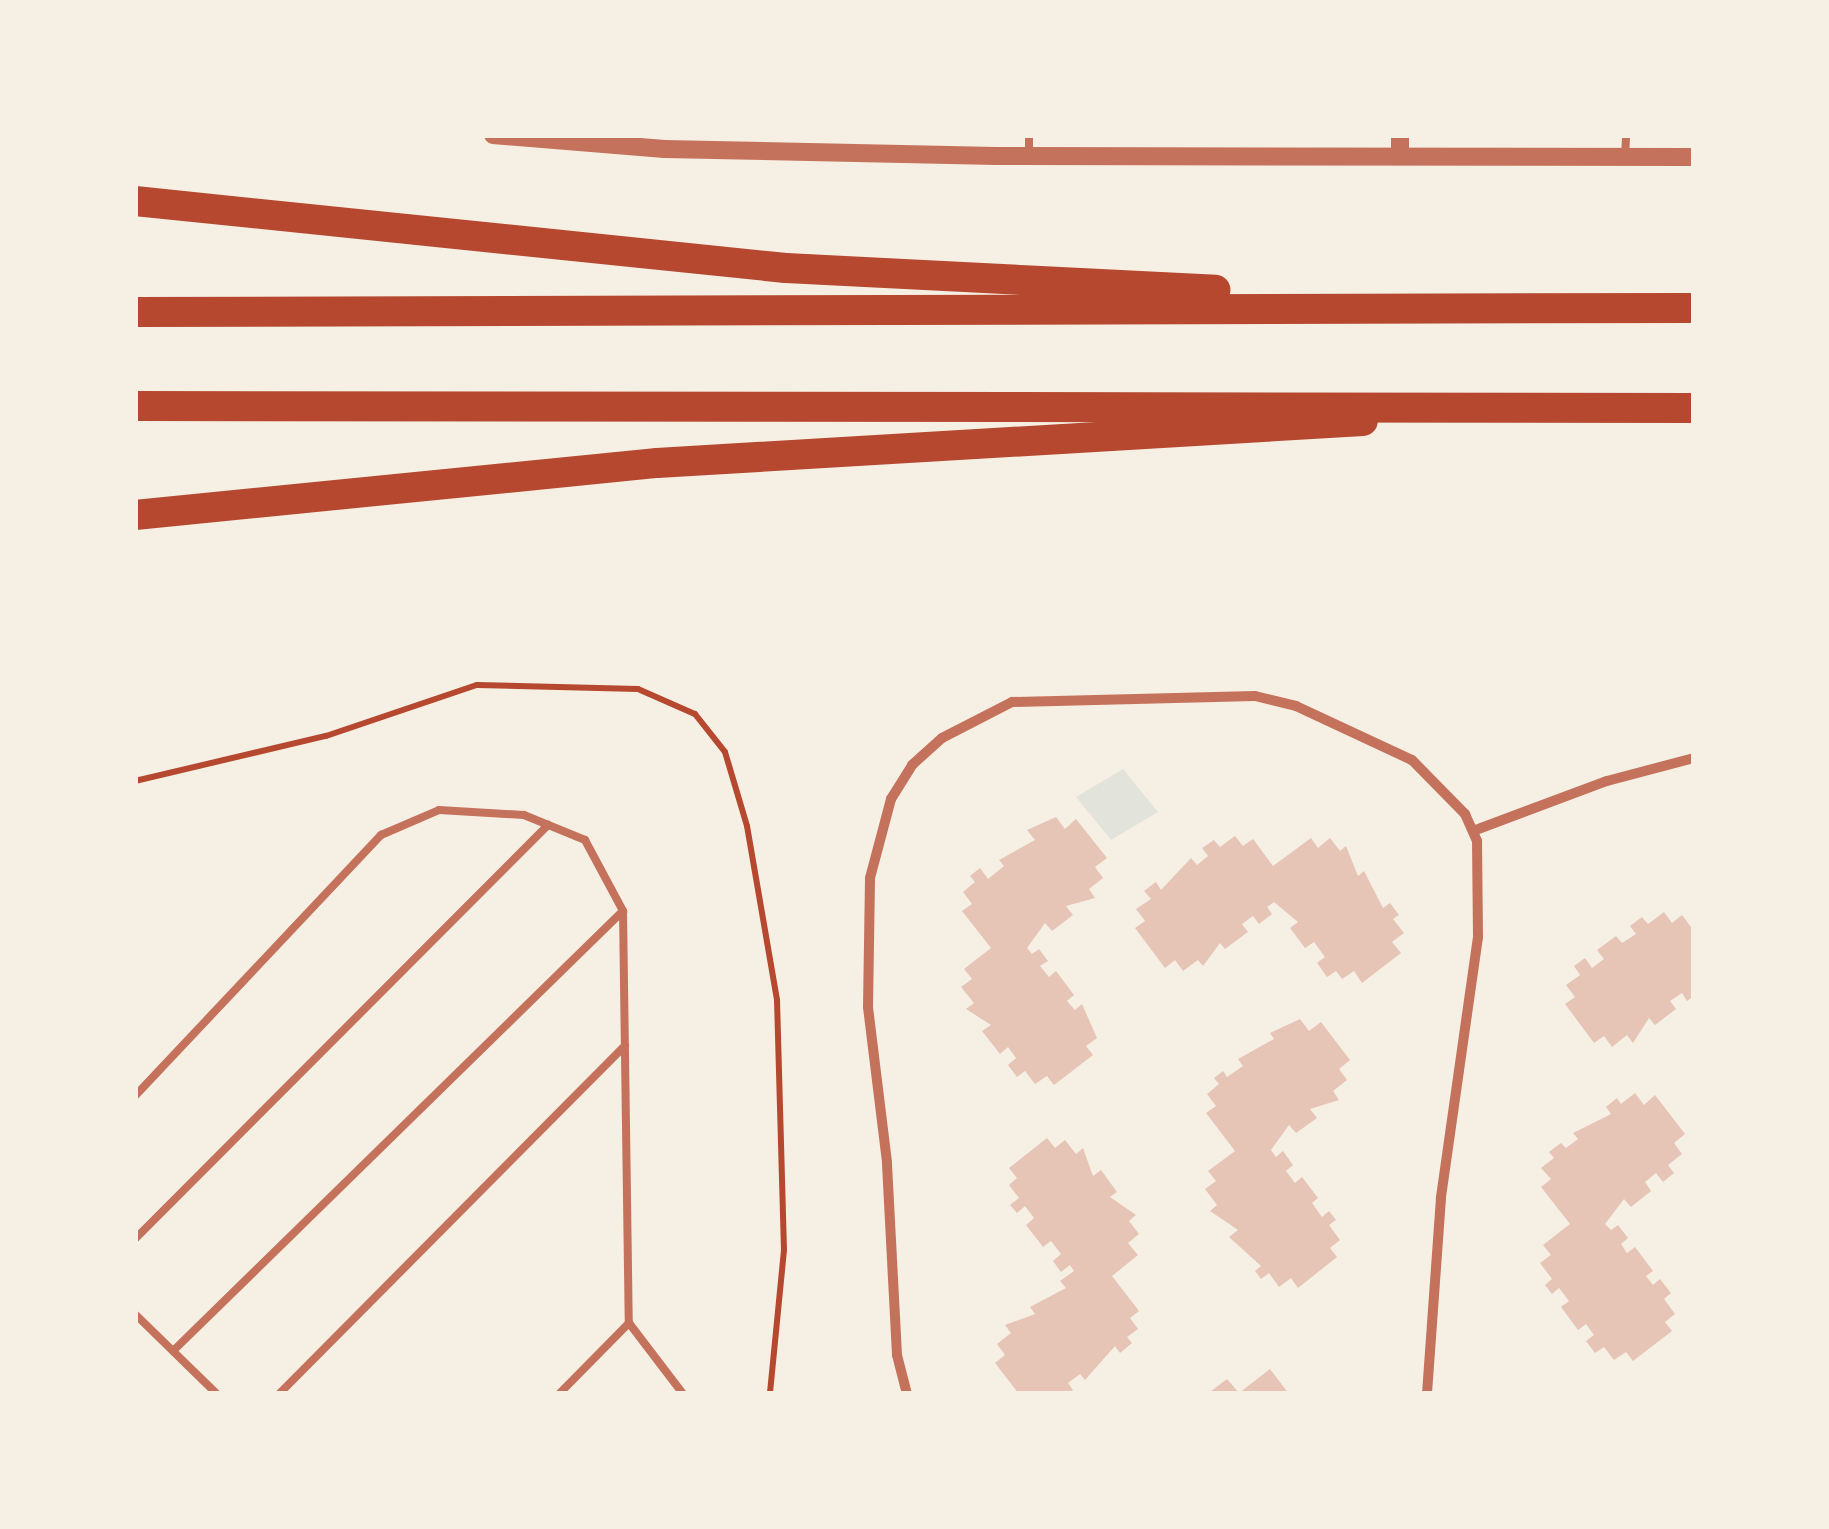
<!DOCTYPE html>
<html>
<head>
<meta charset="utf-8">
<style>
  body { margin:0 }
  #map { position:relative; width:1829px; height:1529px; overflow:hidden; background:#f6efe4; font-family:Bitter,serif }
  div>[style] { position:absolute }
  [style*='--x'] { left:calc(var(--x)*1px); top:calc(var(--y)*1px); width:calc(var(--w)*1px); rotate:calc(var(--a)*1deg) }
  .green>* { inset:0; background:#e2e4dc }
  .building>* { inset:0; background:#e6c5b7 }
  .path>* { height:6px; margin:-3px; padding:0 3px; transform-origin:3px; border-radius:3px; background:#b5482f }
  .service>* { height:8px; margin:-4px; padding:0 4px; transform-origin:4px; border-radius:4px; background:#c5725c }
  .minor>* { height:10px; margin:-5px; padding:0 5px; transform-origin:5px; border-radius:5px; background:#c5725c }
  .tertiary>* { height:18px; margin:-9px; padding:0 9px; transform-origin:9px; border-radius:9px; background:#c5725c }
  .motorway>* { height:30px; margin:-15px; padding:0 15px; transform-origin:15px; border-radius:15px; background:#b5482f }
  span { translate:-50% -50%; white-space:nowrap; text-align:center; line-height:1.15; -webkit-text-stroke:8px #f6efe4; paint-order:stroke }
  .frame { position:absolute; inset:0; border:138px solid #f6efe4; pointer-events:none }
</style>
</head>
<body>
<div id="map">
  <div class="green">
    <i style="clip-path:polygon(1123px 769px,1158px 812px,1111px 840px,1076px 797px)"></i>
  </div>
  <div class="building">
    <i style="clip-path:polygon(1056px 817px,1065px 829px,1076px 819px,1107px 858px,1095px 867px,1103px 878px,1089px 889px,1095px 898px,1066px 906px,1073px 915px,1052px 931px,1045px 923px,1027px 948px,1032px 954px,1039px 949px,1048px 961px,1040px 966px,1049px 977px,1056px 971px,1074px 995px,1067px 1001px,1075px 1010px,1082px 1004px,1097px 1038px,1086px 1046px,1093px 1055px,1054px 1085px,1047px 1076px,1035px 1084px,1025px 1071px,1017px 1077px,1008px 1065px,1016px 1058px,1008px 1047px,1000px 1054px,982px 1031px,991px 1025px,966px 1009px,974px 1003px,961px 987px,972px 979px,964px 969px,991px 948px,962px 911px,972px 904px,963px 892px,975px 882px,970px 876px,980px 868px,988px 879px,1004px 866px,999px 860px,1035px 840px,1027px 830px)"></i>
    <i style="clip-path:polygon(1235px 836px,1243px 846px,1253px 839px,1273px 866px,1311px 838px,1318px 848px,1330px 838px,1340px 851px,1346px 846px,1358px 876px,1364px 871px,1383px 908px,1390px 903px,1399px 915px,1393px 919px,1404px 933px,1392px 942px,1401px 953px,1362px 983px,1354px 971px,1342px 979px,1336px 971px,1327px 977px,1317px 963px,1325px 957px,1314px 942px,1305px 948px,1290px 928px,1298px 922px,1274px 902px,1267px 907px,1272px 914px,1259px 924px,1253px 916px,1242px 924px,1248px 932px,1225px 949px,1220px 943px,1203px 966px,1198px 960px,1183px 971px,1175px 960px,1165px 968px,1135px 928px,1145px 921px,1136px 909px,1151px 899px,1144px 891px,1156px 882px,1161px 890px,1191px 858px,1197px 865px,1208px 856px,1202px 848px,1214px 840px,1220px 847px)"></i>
    <i style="clip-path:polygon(1664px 912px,1672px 923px,1682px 915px,1694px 931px,1694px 996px,1687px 1001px,1682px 993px,1670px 1001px,1676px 1009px,1655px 1025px,1649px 1018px,1633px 1043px,1627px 1035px,1612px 1047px,1604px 1036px,1594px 1043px,1565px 1004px,1575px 997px,1566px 985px,1580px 975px,1574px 966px,1585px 958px,1592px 968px,1604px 959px,1597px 950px,1616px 936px,1622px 943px,1636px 934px,1630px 926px,1642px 917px,1648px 924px)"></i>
    <i style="clip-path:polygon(1300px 1019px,1309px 1031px,1321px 1022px,1350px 1060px,1339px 1069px,1347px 1080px,1333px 1091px,1339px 1100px,1310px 1109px,1317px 1118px,1296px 1133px,1289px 1125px,1271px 1150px,1276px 1157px,1283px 1151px,1293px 1165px,1286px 1171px,1295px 1183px,1302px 1177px,1318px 1198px,1312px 1203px,1322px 1217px,1329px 1211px,1336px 1220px,1329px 1225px,1340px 1240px,1330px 1248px,1337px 1257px,1298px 1288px,1291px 1278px,1279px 1287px,1269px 1273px,1261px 1279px,1255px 1271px,1261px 1266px,1229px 1237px,1238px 1230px,1210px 1211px,1217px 1205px,1205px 1189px,1216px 1181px,1208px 1171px,1235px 1151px,1206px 1113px,1216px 1106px,1207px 1094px,1219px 1084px,1214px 1078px,1223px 1071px,1227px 1077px,1243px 1066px,1238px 1059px,1274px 1039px,1270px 1033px)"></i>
    <i style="clip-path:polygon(1635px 1093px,1644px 1105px,1655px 1095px,1685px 1134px,1674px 1143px,1682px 1154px,1668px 1165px,1674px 1173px,1663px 1182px,1656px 1173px,1645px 1182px,1651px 1191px,1631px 1207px,1624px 1199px,1605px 1224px,1611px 1230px,1618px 1225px,1628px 1238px,1621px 1244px,1627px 1253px,1635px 1247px,1653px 1271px,1646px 1276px,1653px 1285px,1660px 1279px,1671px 1293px,1664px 1299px,1675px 1314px,1665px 1322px,1672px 1331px,1633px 1361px,1626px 1352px,1614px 1360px,1604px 1347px,1595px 1353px,1586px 1341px,1594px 1335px,1586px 1324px,1578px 1330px,1561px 1307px,1569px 1301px,1559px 1288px,1552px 1294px,1545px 1285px,1552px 1279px,1540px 1263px,1551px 1255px,1543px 1245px,1570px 1224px,1541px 1187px,1551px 1179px,1541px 1168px,1554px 1158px,1549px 1152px,1561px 1143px,1566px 1148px,1578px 1139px,1573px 1133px,1611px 1114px,1606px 1107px,1617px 1098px,1621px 1104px)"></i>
    <i style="clip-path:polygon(1047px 1138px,1055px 1148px,1065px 1140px,1076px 1154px,1083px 1148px,1093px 1176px,1101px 1170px,1117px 1192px,1110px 1197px,1136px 1215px,1129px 1221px,1139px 1234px,1128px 1243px,1138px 1255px,1112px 1276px,1139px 1311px,1130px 1318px,1138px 1329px,1127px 1337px,1132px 1343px,1120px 1353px,1115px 1346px,1085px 1380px,1080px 1374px,1068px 1383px,1073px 1390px,1067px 1394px,1019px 1394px,995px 1363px,1005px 1355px,997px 1344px,1011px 1333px,1005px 1325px,1035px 1314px,1030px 1307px,1066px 1288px,1060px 1281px,1074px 1271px,1070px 1265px,1061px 1272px,1053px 1261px,1061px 1254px,1051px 1241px,1043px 1247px,1026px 1225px,1034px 1218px,1025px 1206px,1017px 1213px,1010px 1205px,1019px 1198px,1009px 1185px,1017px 1178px,1009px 1168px)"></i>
    <i style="clip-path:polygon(1270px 1369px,1289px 1394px,1207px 1394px,1227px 1379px,1239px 1393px)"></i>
  </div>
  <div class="path">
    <i style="--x:135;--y:781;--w:196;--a:-13.3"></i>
    <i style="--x:326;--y:736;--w:159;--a:-18.7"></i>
    <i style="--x:477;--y:685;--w:161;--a:1.4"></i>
    <i style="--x:638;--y:689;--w:62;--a:23.7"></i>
    <i style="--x:695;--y:714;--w:48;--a:51.7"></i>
    <i style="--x:725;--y:752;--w:77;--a:73.4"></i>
    <i style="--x:747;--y:826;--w:177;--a:80.2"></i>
    <i style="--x:777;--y:1000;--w:250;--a:88.4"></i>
    <i style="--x:784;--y:1250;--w:145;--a:95.6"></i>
  </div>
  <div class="service">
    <i style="--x:1029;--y:135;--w:20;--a:90"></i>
    <i style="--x:1625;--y:157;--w:22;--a:-87"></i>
    <i style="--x:135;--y:1096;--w:359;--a:-46.7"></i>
    <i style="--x:381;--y:835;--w:63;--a:-23.3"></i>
    <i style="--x:439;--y:810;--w:85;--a:3.4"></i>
    <i style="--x:524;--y:815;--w:66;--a:22.3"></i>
    <i style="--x:585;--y:840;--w:81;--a:61.8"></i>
    <i style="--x:623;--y:911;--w:412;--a:89.2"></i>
    <i style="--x:629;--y:1323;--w:89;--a:52.7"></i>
    <i style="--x:135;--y:1239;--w:585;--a:-45.07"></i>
    <i style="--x:135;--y:1314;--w:115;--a:44.3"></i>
    <i style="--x:173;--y:1351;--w:629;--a:-44.36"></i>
    <i style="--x:279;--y:1394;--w:491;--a:-45.2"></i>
    <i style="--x:559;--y:1394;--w:100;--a:-45.4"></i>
  </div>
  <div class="minor">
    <i style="--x:1473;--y:831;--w:143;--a:-20.5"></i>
    <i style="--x:1607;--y:781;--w:90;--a:-14.8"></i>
    <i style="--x:907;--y:1394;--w:40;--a:-104.4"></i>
    <i style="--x:897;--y:1355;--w:193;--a:-93"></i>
    <i style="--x:887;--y:1162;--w:156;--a:-97"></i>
    <i style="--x:868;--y:1007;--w:129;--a:-89.1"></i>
    <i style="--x:870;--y:878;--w:82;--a:-75.1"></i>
    <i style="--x:891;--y:799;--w:40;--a:-58"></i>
    <i style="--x:912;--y:765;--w:40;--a:-42"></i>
    <i style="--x:942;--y:738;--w:79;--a:-27.2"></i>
    <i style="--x:1012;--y:702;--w:243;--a:-1.4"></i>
    <i style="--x:1255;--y:696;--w:42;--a:13.7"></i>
    <i style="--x:1296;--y:706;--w:128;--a:25"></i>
    <i style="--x:1412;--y:760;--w:76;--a:45.5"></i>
    <i style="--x:1465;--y:814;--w:30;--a:66"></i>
    <i style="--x:1477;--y:841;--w:96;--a:89.4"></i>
    <i style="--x:1478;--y:937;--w:264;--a:98.1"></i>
    <i style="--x:1441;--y:1198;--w:196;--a:94.1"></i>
  </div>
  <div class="tertiary">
    <i style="--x:493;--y:135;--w:172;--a:4.7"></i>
    <i style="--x:664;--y:149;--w:332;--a:1.2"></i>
    <i style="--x:996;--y:156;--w:698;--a:0.08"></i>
    <i style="--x:1400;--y:155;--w:20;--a:-90"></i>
  </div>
  <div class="motorway">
    <i style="--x:135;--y:201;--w:654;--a:5.88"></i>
    <i style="--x:786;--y:268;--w:430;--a:2.9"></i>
    <i style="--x:135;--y:312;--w:1559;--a:-0.15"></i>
    <i style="--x:135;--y:406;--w:1559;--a:0.07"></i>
    <i style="--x:135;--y:515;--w:525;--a:-5.69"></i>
    <i style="--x:657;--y:463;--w:707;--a:-3.4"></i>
  </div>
  <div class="frame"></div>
</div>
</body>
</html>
